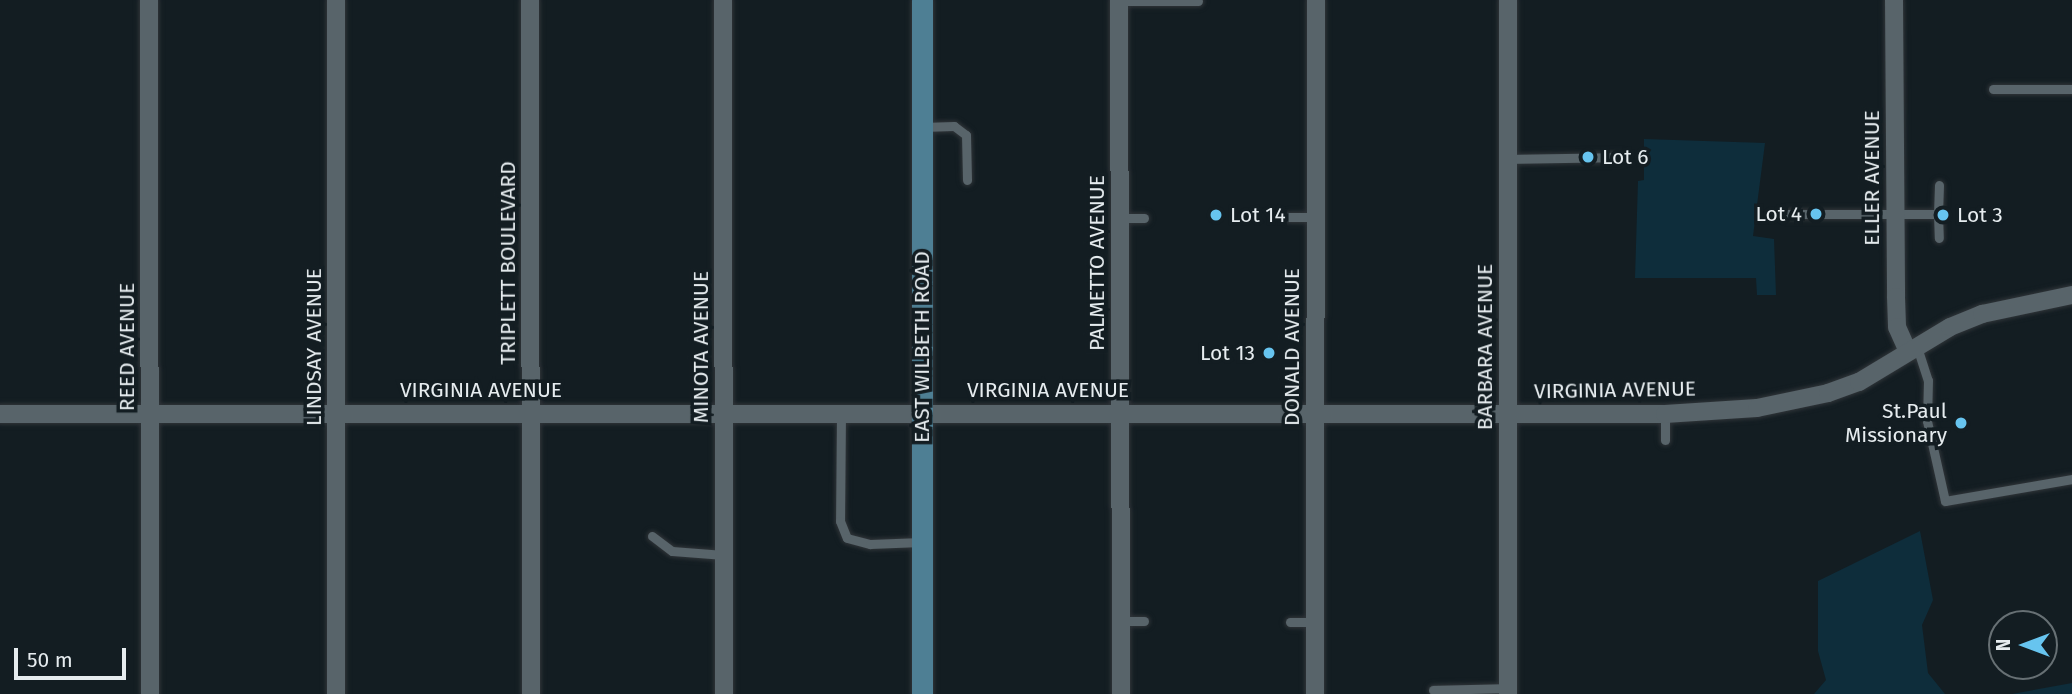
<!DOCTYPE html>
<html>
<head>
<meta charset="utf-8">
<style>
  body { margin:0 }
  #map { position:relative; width:2072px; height:694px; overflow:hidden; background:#131d22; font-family:"Fira Sans",sans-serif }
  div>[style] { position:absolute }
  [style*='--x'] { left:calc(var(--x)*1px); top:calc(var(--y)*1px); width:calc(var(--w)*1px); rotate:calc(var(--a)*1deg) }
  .green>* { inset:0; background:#0e2d3b }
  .roads { filter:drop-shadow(0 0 2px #303539) drop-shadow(0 0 2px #303539) }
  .lane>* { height:9px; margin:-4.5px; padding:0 4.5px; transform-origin:4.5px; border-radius:4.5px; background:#58646a }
  .street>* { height:18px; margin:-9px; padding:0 9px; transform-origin:9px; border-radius:9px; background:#58646a }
  .secondary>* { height:21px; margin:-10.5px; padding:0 10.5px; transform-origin:10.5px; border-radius:10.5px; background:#4e7f94 }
  .dots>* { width:19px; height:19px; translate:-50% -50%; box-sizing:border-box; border:4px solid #131d22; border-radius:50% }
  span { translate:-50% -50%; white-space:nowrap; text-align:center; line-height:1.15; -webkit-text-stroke:7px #131d22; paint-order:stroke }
  .poi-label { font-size:21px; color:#e6ecef }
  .left { translate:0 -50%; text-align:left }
  .right { translate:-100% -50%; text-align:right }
  .street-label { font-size:21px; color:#e6ecef }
  .north { position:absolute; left:1988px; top:610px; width:70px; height:70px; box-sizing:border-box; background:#131d22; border:2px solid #677074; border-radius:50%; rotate:270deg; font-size:19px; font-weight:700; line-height:28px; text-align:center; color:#e6ecef }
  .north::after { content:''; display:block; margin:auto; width:24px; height:32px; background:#67c4ef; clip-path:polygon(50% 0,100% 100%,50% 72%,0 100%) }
  .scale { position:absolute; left:14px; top:648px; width:112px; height:32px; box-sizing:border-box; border:4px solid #e6ecef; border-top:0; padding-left:9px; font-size:21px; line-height:24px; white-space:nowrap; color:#e6ecef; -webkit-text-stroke:5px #131d22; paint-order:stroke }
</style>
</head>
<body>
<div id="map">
  <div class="green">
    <i style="clip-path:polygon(1644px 139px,1765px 143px,1753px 236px,1774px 239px,1776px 295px,1757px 295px,1756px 278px,1635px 278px,1638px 181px,1644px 180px)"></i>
    <i style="clip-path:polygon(1920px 531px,1933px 600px,1922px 625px,1928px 673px,1945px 694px,1814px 694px,1826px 680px,1818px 651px,1818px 581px)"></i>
    <i style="clip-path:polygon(2072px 683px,2072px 694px,2012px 694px)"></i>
  </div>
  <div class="roads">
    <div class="lane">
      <i style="--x:1119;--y:1;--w:79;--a:0"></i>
      <i style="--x:1993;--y:89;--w:79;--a:0"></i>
      <i style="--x:922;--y:127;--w:32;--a:-2"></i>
      <i style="--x:954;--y:126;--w:15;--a:37"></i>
      <i style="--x:966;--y:135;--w:45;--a:88.7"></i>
      <i style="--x:1508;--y:159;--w:114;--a:-1"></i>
      <i style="--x:1786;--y:214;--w:152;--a:0"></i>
      <i style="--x:1938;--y:214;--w:29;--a:-88"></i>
      <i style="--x:1938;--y:214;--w:24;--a:88"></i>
      <i style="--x:1289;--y:217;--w:26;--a:0"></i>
      <i style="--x:1120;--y:218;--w:24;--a:0"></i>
      <i style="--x:1917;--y:347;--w:35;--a:72"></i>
      <i style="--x:1928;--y:380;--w:41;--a:91.4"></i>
      <i style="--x:1927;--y:421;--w:82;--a:77.3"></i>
      <i style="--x:1945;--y:501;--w:129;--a:-9.8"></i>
      <i style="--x:841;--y:413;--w:108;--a:90.5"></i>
      <i style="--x:840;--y:521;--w:18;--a:68"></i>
      <i style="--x:847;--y:538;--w:24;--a:15"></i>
      <i style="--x:870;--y:544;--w:51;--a:-2.2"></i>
      <i style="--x:1665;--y:414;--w:26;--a:90"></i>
      <i style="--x:652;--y:536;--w:25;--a:37"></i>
      <i style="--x:672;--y:551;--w:52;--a:4.4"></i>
      <i style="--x:1121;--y:621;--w:23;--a:0"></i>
      <i style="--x:1290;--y:622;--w:25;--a:0"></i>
      <i style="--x:1433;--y:690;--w:75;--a:-1.5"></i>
    </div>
    <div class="street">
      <i style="--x:149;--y:0;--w:694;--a:89.92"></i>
      <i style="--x:336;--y:0;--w:694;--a:90"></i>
      <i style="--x:530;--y:0;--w:694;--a:89.92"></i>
      <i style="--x:723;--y:0;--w:694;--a:89.92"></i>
      <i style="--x:1119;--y:0;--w:694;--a:89.83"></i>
      <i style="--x:1508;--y:0;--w:694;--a:90"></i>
      <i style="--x:1894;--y:0;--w:297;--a:89.6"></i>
      <i style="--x:1896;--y:297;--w:30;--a:88"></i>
      <i style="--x:1897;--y:327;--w:27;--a:66"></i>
      <i style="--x:0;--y:414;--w:1665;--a:0"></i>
      <i style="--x:1665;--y:414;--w:92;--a:-3.7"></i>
      <i style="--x:1757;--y:408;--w:73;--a:-11.9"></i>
      <i style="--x:1828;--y:393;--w:33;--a:-20"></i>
      <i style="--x:1859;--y:382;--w:106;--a:-31.1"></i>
      <i style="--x:1950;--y:327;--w:35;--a:-22"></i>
      <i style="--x:1982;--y:314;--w:92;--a:-11.9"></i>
      <i style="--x:1315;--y:694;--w:694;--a:-89.92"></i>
    </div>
    <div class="secondary">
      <i style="--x:922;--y:0;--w:694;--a:90"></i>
    </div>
  </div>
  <div class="dots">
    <i style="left:1588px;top:157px;background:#67c4ef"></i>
    <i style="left:1816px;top:214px;background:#67c4ef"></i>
    <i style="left:1216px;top:215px;background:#67c4ef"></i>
    <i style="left:1943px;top:215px;background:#67c4ef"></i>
    <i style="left:1269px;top:353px;background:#67c4ef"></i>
    <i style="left:1961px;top:423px;background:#67c4ef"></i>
  </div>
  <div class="poi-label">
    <span class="left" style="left:1602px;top:157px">Lot 6</span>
    <span class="right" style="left:1802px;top:214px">Lot 4</span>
    <span class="left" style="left:1230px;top:215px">Lot 14</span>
    <span class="left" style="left:1957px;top:215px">Lot 3</span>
    <span class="right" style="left:1255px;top:353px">Lot 13</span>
    <span class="right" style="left:1947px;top:423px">St.Paul<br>Missionary</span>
  </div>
  <div class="street-label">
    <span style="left:1872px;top:178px;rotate:-90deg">ELLER AVENUE</span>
    <span style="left:508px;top:263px;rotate:-90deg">TRIPLETT BOULEVARD</span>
    <span style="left:1097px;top:263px;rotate:-90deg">PALMETTO AVENUE</span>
    <span style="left:127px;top:347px;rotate:-90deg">REED AVENUE</span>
    <span style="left:314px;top:347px;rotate:-90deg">LINDSAY AVENUE</span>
    <span style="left:701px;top:347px;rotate:-90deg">MINOTA AVENUE</span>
    <span style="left:922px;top:347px;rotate:-90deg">EAST WILBETH ROAD</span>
    <span style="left:1292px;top:347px;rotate:-90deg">DONALD AVENUE</span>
    <span style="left:1485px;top:347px;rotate:-90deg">BARBARA AVENUE</span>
    <span style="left:481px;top:390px">VIRGINIA AVENUE</span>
    <span style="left:1048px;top:390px">VIRGINIA AVENUE</span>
    <span style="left:1615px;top:390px;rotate:-1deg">VIRGINIA AVENUE</span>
  </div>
  <div class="north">N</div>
  <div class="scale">50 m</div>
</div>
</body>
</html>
